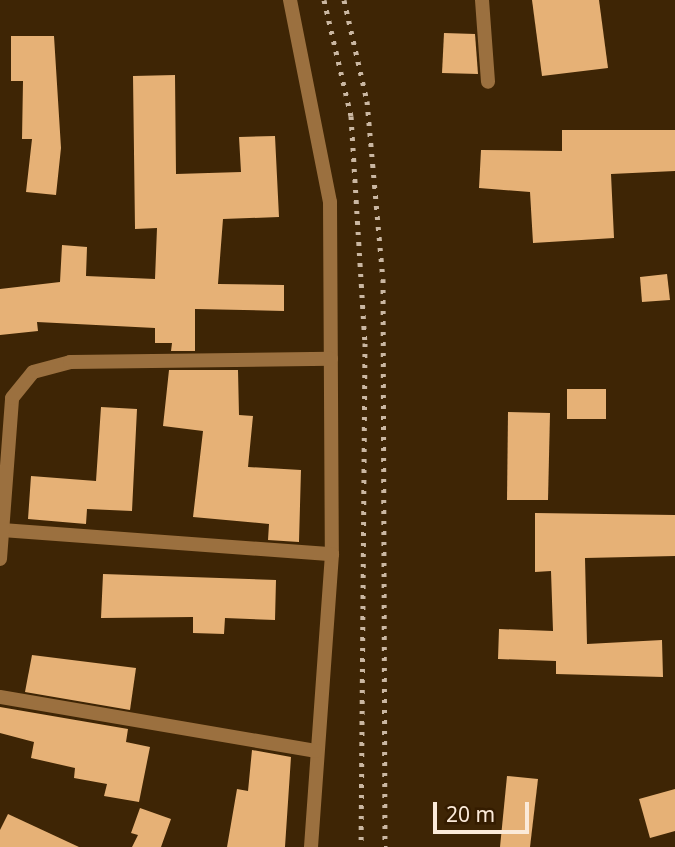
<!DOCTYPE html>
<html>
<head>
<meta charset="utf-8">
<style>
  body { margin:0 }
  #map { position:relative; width:675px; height:847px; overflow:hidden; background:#3e2505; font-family:"Noto Sans",sans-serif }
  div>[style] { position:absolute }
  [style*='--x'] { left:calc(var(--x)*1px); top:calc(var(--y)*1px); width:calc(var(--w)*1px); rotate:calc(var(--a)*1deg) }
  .building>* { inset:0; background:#e6b176 }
  .minor>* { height:14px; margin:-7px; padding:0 7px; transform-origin:7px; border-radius:7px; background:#9b703f }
  .rail>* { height:5px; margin-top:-2.5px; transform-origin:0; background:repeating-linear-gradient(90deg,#cab7a2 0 3.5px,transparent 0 10.5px) }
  span { translate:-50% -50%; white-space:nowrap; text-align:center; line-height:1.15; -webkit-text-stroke:7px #341c00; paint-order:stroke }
  .scale { position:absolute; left:433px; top:802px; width:96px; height:32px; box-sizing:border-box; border:4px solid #fbead9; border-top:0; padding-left:9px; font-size:21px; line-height:24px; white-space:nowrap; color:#fbead9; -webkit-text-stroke:5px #341c00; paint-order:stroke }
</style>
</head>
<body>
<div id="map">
  <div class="building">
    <i style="clip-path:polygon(532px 0,599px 0,608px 68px,542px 76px)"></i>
    <i style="clip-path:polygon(444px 33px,475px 34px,478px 74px,442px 73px)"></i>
    <i style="clip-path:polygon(11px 36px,54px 36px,61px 148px,56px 195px,26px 192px,32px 139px,22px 139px,23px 81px,11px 81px)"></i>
    <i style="clip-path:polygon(175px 75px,176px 174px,241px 172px,239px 137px,275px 136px,279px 217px,223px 219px,218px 284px,284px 285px,284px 311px,195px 309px,195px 351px,171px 351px,172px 343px,155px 343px,155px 328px,37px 322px,38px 331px,0 335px,0 289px,60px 282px,62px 245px,87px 247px,86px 276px,155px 279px,157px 228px,135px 229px,133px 76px)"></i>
    <i style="clip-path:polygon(562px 130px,675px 130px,675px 171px,611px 174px,614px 238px,533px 243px,530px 192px,479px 188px,481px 150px,562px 151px)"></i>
    <i style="clip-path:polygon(667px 274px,670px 300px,642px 302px,640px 277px)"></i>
    <i style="clip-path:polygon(169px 370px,238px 370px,239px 415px,253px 416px,248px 467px,301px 470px,299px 542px,268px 540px,269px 524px,193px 517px,203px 431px,163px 426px)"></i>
    <i style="clip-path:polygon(567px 389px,606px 389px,606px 419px,567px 419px)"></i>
    <i style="clip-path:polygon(101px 407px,137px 409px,132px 511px,87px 509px,86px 524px,28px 519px,31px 476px,96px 481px)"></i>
    <i style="clip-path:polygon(508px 412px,550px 413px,548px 500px,507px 500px)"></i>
    <i style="clip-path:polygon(535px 513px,675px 515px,675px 556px,585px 558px,587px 644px,662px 640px,663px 677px,556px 674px,556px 661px,498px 659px,499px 629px,553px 631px,551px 571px,535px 572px)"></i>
    <i style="clip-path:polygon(103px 574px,276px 580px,275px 620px,225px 618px,224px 634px,193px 633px,193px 617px,101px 618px)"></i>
    <i style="clip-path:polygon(32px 655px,136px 668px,130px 710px,25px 692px)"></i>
    <i style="clip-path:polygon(0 707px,128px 729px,126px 742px,150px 747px,139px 802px,104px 796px,107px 784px,74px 778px,75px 768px,31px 758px,34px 742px,0 733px)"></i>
    <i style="clip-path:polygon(252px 750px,291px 757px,285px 847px,227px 847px,237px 789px,248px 791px)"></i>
    <i style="clip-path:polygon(507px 776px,538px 779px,530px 847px,500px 847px)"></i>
    <i style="clip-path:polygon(675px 789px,675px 831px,650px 838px,639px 799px)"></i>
    <i style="clip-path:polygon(140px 808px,171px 819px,161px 847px,132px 847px,138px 835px,131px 833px)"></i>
    <i style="clip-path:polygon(8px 814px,79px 847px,0 847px,0 830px)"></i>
  </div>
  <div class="minor">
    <i style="--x:290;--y:0;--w:206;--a:78.8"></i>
    <i style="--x:330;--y:202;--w:352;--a:89.7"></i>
    <i style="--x:332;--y:554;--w:294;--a:94.1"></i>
    <i style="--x:482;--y:0;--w:82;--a:85.8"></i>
    <i style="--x:2;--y:530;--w:331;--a:4.2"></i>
    <i style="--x:0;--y:559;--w:161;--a:-85.7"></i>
    <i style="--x:12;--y:398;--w:33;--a:-51"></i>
    <i style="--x:33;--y:372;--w:38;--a:-15"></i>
    <i style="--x:70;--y:362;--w:261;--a:-0.7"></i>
    <i style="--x:0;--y:697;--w:320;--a:9.7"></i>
  </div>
  <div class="rail">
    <i style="--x:324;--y:0;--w:119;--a:76.9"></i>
    <i style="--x:351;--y:116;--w:227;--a:86.5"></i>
    <i style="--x:365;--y:343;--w:504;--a:90.45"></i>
    <i style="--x:344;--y:0;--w:104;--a:77.2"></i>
    <i style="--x:367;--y:101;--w:179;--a:84.9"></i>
    <i style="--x:383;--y:279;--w:568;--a:89.8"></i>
  </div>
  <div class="scale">20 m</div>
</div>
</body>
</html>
